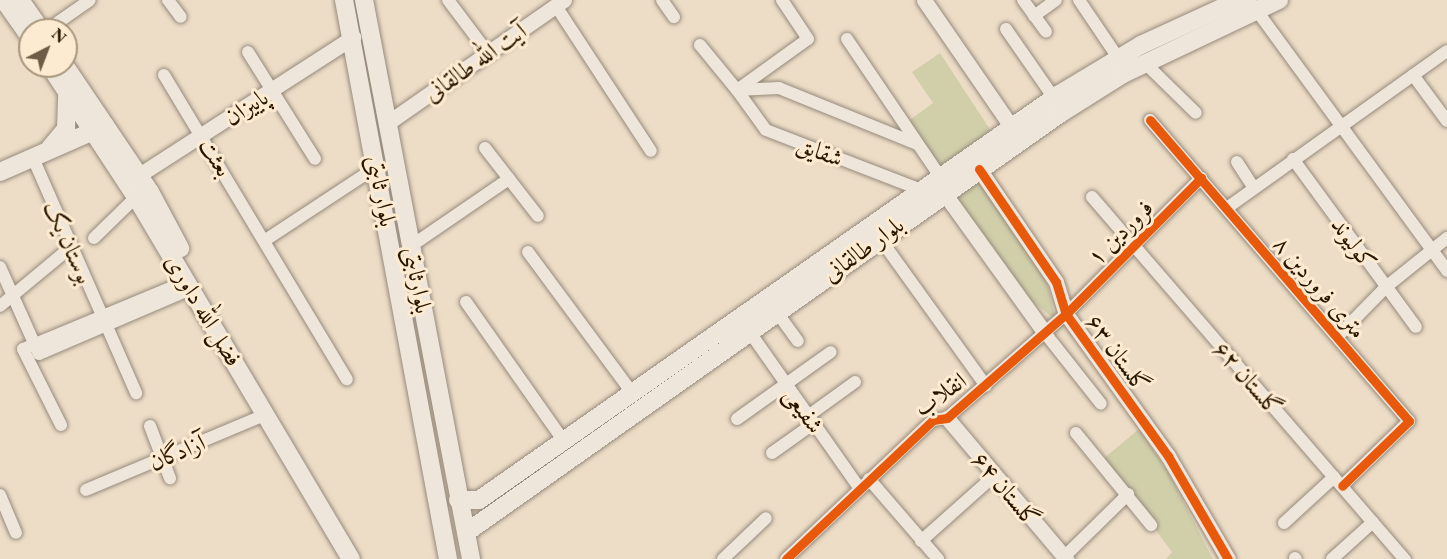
<!DOCTYPE html>
<html>
<head>
<meta charset="utf-8">
<style>
  body { margin:0 }
  #map { position:relative; width:1447px; height:559px; overflow:hidden; background:#edddc7; font-family:"EB Garamond",Amiri,serif }
  div>[style] { position:absolute }
  [style*='--x'] { left:calc(var(--x)*1px); top:calc(var(--y)*1px); width:calc(var(--w)*1px); rotate:calc(var(--a)*1deg) }
  .green>* { inset:0; background:#d1cfaa }
  .roads { filter:drop-shadow(0 0 2px #968a7c) drop-shadow(0 0 2px #968a7c) }
  .minor>* { height:12px; margin:-6px; padding:0 6px; transform-origin:6px; border-radius:6px; background:#efe6db }
  .tertiary>* { height:15px; margin:-7.5px; padding:0 7.5px; transform-origin:7.5px; border-radius:7.5px; background:#efe6db }
  .secondary>* { height:18px; margin:-9px; padding:0 9px; transform-origin:9px; border-radius:9px; background:#efe6db }
  .cycleway>* { height:9px; margin:-4.5px; padding:0 4.5px; transform-origin:4.5px; border-radius:4.5px; background:#e8590c }
  span { translate:-50% -50%; white-space:nowrap; text-align:center; line-height:1.15; -webkit-text-stroke:6px #fdebd1; paint-order:stroke }
  .street-label { font-size:24px; color:#291600 }
  .north { position:absolute; left:18px; top:18px; width:60px; height:60px; box-sizing:border-box; background:#fdebd1; border:2px solid #a8967d; border-radius:50%; rotate:42deg; font-size:16px; font-weight:700; line-height:24px; text-align:center; color:#291600 }
  .north::after { content:''; display:block; margin:auto; width:21px; height:27px; background:#6e5c46; clip-path:polygon(50% 0,100% 100%,50% 72%,0 100%) }
</style>
</head>
<body>
<div id="map">
  <div class="green">
    <i style="clip-path:polygon(940px 53px,991px 131px,938px 168px,907px 122px,933px 103px,912px 72px)"></i>
    <i style="clip-path:polygon(978px 177px,1046px 279px,1056px 320px,1025px 296px,952px 194px)"></i>
    <i style="clip-path:polygon(1139px 429px,1169px 474px,1213px 559px,1166px 559px,1172px 552px,1103px 459px)"></i>
  </div>
  <div class="roads">
    <div class="minor">
      <i style="--x:168;--y:0;--w:21;--a:53"></i>
      <i style="--x:448;--y:0;--w:66;--a:53"></i>
      <i style="--x:662;--y:0;--w:21;--a:55"></i>
      <i style="--x:1023;--y:0;--w:39;--a:54"></i>
      <i style="--x:1079;--y:0;--w:71;--a:55.9"></i>
      <i style="--x:1249;--y:0;--w:336;--a:53.8"></i>
      <i style="--x:556;--y:6;--w:173;--a:56.8"></i>
      <i style="--x:1034;--y:16;--w:27;--a:-36"></i>
      <i style="--x:1006;--y:29;--w:84;--a:55.2"></i>
      <i style="--x:47;--y:30;--w:52;--a:-34.9"></i>
      <i style="--x:847;--y:39;--w:164;--a:55.9"></i>
      <i style="--x:700;--y:45;--w:58;--a:50.6"></i>
      <i style="--x:737;--y:90;--w:87;--a:-35.7"></i>
      <i style="--x:808;--y:39;--w:47;--a:-123.7"></i>
      <i style="--x:248;--y:52;--w:126;--a:57.9"></i>
      <i style="--x:1145;--y:63;--w:71;--a:44.4"></i>
      <i style="--x:164;--y:75;--w:355;--a:59"></i>
      <i style="--x:1413;--y:75;--w:57;--a:53.5"></i>
      <i style="--x:1150;--y:120;--w:397;--a:49.3"></i>
      <i style="--x:1409;--y:421;--w:93;--a:135.9"></i>
      <i style="--x:917;--y:144;--w:149;--a:-157.9"></i>
      <i style="--x:779;--y:88;--w:42;--a:177.3"></i>
      <i style="--x:737;--y:90;--w:49;--a:54.1"></i>
      <i style="--x:766;--y:130;--w:164;--a:21.1"></i>
      <i style="--x:485;--y:148;--w:86;--a:52.1"></i>
      <i style="--x:33;--y:158;--w:257;--a:66.3"></i>
      <i style="--x:1293;--y:159;--w:208;--a:53.8"></i>
      <i style="--x:1237;--y:162;--w:31;--a:57"></i>
      <i style="--x:1092;--y:197;--w:479;--a:49.2"></i>
      <i style="--x:1227;--y:208;--w:270;--a:-35.5"></i>
      <i style="--x:879;--y:237;--w:183;--a:54.3"></i>
      <i style="--x:94;--y:238;--w:59;--a:-44.3"></i>
      <i style="--x:267;--y:239;--w:131;--a:-33.4"></i>
      <i style="--x:411;--y:246;--w:119;--a:-34.4"></i>
      <i style="--x:528;--y:252;--w:173;--a:53.5"></i>
      <i style="--x:0;--y:267;--w:95;--a:65.9"></i>
      <i style="--x:39;--y:354;--w:165;--a:-23.2"></i>
      <i style="--x:466;--y:302;--w:169;--a:54.9"></i>
      <i style="--x:0;--y:306;--w:92;--a:-39.7"></i>
      <i style="--x:776;--y:311;--w:37;--a:54"></i>
      <i style="--x:749;--y:331;--w:193;--a:54.9"></i>
      <i style="--x:1045;--y:333;--w:90;--a:51.7"></i>
      <i style="--x:1337;--y:337;--w:70;--a:-45.6"></i>
      <i style="--x:1386;--y:287;--w:78;--a:-38.8"></i>
      <i style="--x:808;--y:416;--w:58;--a:-35.9"></i>
      <i style="--x:737;--y:419;--w:115;--a:-35.5"></i>
      <i style="--x:61;--y:425;--w:85;--a:-116.6"></i>
      <i style="--x:23;--y:349;--w:178;--a:-22.5"></i>
      <i style="--x:150;--y:426;--w:56;--a:69"></i>
      <i style="--x:1076;--y:433;--w:119;--a:50.8"></i>
      <i style="--x:772;--y:453;--w:52;--a:-35.5"></i>
      <i style="--x:869;--y:479;--w:106;--a:49.2"></i>
      <i style="--x:86;--y:490;--w:196;--a:-22.8"></i>
      <i style="--x:0;--y:495;--w:41;--a:67.2"></i>
      <i style="--x:1284;--y:523;--w:68;--a:-42.6"></i>
      <i style="--x:921;--y:541;--w:99;--a:-41.7"></i>
      <i style="--x:1064;--y:557;--w:90;--a:-44.5"></i>
      <i style="--x:1295;--y:558;--w:1;--a:45"></i>
      <i style="--x:723;--y:559;--w:59;--a:-43.6"></i>
      <i style="--x:786;--y:559;--w:202;--a:-43.4"></i>
      <i style="--x:933;--y:420;--w:14;--a:-8"></i>
      <i style="--x:947;--y:418;--w:158;--a:-41.2"></i>
      <i style="--x:1066;--y:314;--w:192;--a:-45.2"></i>
      <i style="--x:1332;--y:559;--w:55;--a:-42.1"></i>
    </div>
    <div class="tertiary">
      <i style="--x:924;--y:0;--w:153;--a:55.4"></i>
      <i style="--x:386;--y:124;--w:217;--a:-34.9"></i>
      <i style="--x:979;--y:169;--w:137;--a:55.7"></i>
      <i style="--x:1056;--y:282;--w:34;--a:73"></i>
      <i style="--x:1066;--y:314;--w:175;--a:54.3"></i>
      <i style="--x:1168;--y:456;--w:119;--a:59.8"></i>
      <i style="--x:139;--y:175;--w:255;--a:-32.8"></i>
      <i style="--x:944;--y:193;--w:173;--a:54.2"></i>
      <i style="--x:947;--y:418;--w:185;--a:49.8"></i>
    </div>
    <div class="secondary">
      <i style="--x:4;--y:0;--w:45;--a:54.9"></i>
      <i style="--x:20;--y:0;--w:37;--a:55"></i>
      <i style="--x:344;--y:0;--w:569;--a:79.46"></i>
      <i style="--x:364;--y:0;--w:569;--a:79.16"></i>
      <i style="--x:50;--y:66;--w:157;--a:56.7"></i>
      <i style="--x:136;--y:197;--w:421;--a:59.3"></i>
      <i style="--x:65;--y:66;--w:152;--a:56"></i>
      <i style="--x:150;--y:192;--w:64;--a:61.8"></i>
      <i style="--x:50;--y:148;--w:25;--a:-50"></i>
      <i style="--x:66;--y:129;--w:37;--a:-88"></i>
      <i style="--x:0;--y:172;--w:115;--a:-23.7"></i>
      <i style="--x:458;--y:500;--w:21;--a:0"></i>
      <i style="--x:479;--y:500;--w:707;--a:-34.97"></i>
      <i style="--x:1058;--y:95;--w:97;--a:-31.1"></i>
      <i style="--x:1141;--y:45;--w:108;--a:-24.7"></i>
      <i style="--x:467;--y:532;--w:727;--a:-35.2"></i>
      <i style="--x:1061;--y:113;--w:73;--a:-32.2"></i>
      <i style="--x:1123;--y:74;--w:173;--a:-25.4"></i>
    </div>
  </div>
  <div class="cycleway">
    <i style="--x:1150;--y:120;--w:397;--a:49.3"></i>
    <i style="--x:1409;--y:421;--w:93;--a:135.9"></i>
    <i style="--x:979;--y:169;--w:137;--a:55.7"></i>
    <i style="--x:1056;--y:282;--w:34;--a:73"></i>
    <i style="--x:1066;--y:314;--w:175;--a:54.3"></i>
    <i style="--x:1168;--y:456;--w:119;--a:59.8"></i>
    <i style="--x:786;--y:559;--w:202;--a:-43.4"></i>
    <i style="--x:933;--y:420;--w:14;--a:-8"></i>
    <i style="--x:947;--y:418;--w:158;--a:-41.2"></i>
    <i style="--x:1066;--y:314;--w:192;--a:-45.2"></i>
  </div>
  <div class="street-label">
    <span style="left:475px;top:62px;rotate:-35deg">آیت الله طالقانی</span>
    <span style="left:246px;top:107px;rotate:-33deg">پاییزان</span>
    <span style="left:820px;top:151px;rotate:21deg">شقایق</span>
    <span style="left:216px;top:157px;rotate:58deg">بعثت</span>
    <span style="left:382px;top:191px;rotate:79deg">بلوار ثابتی</span>
    <span style="left:1120px;top:232px;rotate:-45deg">فروردین ۱</span>
    <span style="left:69px;top:242px;rotate:66deg">بوستان یک</span>
    <span style="left:1354px;top:243px;rotate:54deg">کولیوند</span>
    <span style="left:863px;top:249px;rotate:-36deg">بلوار طالقانی</span>
    <span style="left:418px;top:280px;rotate:79deg">بلوارثابتی</span>
    <span style="left:1320px;top:287px;rotate:49deg">۸ متری فروردین</span>
    <span style="left:204px;top:310px;rotate:59deg">فضل الله داوری</span>
    <span style="left:1118px;top:353px;rotate:54deg">گلستان ۶۳</span>
    <span style="left:1248px;top:378px;rotate:49deg">گلستان ۶۲</span>
    <span style="left:940px;top:394px;rotate:-35deg">انقلاب</span>
    <span style="left:804px;top:410px;rotate:55deg">شفیعی</span>
    <span style="left:177px;top:452px;rotate:-23deg">آزادگان</span>
    <span style="left:1006px;top:489px;rotate:50deg">گلستان ۶۴</span>
  </div>
  <div class="north">N</div>
</div>
</body>
</html>
